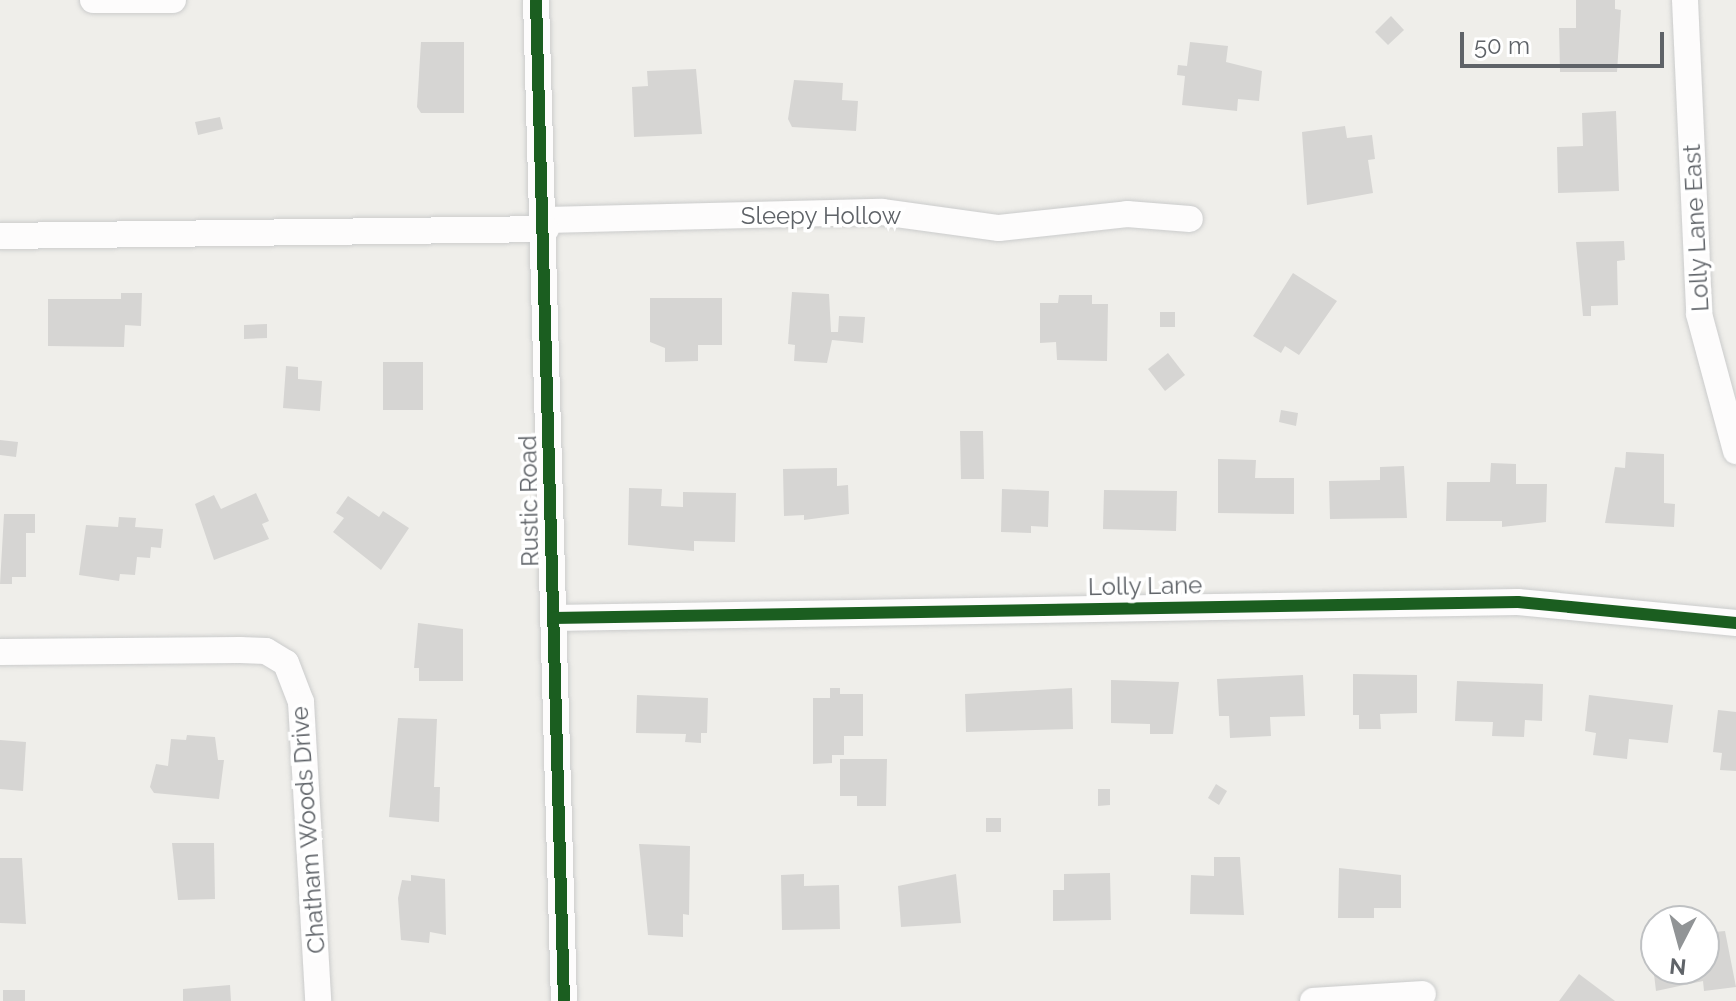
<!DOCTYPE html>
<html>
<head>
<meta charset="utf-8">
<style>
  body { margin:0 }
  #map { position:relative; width:1736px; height:1001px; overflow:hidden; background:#efeeea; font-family:Raleway,sans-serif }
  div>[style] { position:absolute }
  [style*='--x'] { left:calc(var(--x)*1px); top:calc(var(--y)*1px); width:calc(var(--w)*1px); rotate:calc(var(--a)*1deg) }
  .building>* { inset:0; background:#d6d5d3 }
  .roads { filter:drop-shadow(0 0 2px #cbcccc) drop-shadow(0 0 2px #cbcccc) }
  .minor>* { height:26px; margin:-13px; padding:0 13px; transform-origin:13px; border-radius:13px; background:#fdfcfc }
  .cycleway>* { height:12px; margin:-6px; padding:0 6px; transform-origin:6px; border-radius:6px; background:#1b5e20 }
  span { translate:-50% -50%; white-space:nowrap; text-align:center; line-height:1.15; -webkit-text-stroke:7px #fff; paint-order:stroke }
  .street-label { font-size:24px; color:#5f6368 }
  .north { position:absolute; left:1640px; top:905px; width:80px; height:80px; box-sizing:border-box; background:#fff; border:2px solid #bfc1c3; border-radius:50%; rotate:186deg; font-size:22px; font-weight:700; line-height:32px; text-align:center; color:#5f6368 }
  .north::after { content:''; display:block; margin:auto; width:28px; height:36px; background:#919496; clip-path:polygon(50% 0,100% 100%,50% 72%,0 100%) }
  .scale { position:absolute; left:1460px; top:32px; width:204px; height:36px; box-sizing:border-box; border:4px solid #5f6368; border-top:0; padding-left:10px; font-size:24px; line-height:28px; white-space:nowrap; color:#5f6368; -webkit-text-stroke:6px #fff; paint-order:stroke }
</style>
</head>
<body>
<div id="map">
  <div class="building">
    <i style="clip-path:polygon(1576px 0,1615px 0,1615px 9px,1621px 10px,1617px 72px,1560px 72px,1559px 28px,1576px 28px)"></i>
    <i style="clip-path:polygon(1391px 16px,1404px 30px,1388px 45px,1375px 32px)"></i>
    <i style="clip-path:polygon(421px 42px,464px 42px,464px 113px,421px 113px,417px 107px)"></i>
    <i style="clip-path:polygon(1190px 42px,1228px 46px,1226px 62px,1262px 71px,1259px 101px,1238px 99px,1237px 111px,1182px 105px,1185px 76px,1177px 75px,1178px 65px,1187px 66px)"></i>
    <i style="clip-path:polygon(696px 69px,702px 134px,634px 137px,632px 87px,648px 86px,647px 71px)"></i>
    <i style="clip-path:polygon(794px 80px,843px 83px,842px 100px,858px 101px,856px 131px,792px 127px,788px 119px)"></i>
    <i style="clip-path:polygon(1616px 111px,1619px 191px,1558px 193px,1557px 147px,1583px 146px,1582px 113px)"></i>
    <i style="clip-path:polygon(220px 117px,223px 129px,198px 135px,195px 122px)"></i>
    <i style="clip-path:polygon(1345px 126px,1347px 138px,1372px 135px,1375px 159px,1368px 160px,1373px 193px,1307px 205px,1302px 132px)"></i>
    <i style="clip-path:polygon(1624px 241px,1625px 260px,1617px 261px,1618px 305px,1591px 306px,1591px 316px,1583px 316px,1576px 242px)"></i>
    <i style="clip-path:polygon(1293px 273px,1337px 301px,1299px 355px,1285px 346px,1281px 353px,1253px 336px)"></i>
    <i style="clip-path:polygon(792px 292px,829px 294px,831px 332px,838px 332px,839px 316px,865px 317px,863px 343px,832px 340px,827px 363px,794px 361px,795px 345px,788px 344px)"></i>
    <i style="clip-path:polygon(121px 293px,142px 293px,141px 326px,125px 325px,124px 347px,48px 346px,48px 299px,121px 299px)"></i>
    <i style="clip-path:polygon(1059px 295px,1092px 295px,1092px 304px,1108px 304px,1107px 361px,1057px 360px,1056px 342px,1040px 343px,1040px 303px,1058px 303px)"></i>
    <i style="clip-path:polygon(650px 298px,722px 298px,722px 345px,698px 345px,698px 361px,665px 362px,665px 348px,650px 342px)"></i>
    <i style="clip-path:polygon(1160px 312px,1175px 312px,1175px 327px,1160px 327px)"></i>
    <i style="clip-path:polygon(267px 324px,267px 338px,244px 339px,244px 325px)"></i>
    <i style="clip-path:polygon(1168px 353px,1185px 375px,1165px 391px,1148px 369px)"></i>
    <i style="clip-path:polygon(383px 362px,423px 362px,423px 410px,383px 410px)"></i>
    <i style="clip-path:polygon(286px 366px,298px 367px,298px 379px,322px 381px,320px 411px,283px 408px)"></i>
    <i style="clip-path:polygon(1281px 410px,1298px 413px,1296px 426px,1279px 422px)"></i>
    <i style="clip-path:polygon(960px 431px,983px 431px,984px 479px,961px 479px)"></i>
    <i style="clip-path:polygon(0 440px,18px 442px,16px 457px,0 455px)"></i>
    <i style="clip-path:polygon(1626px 452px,1664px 454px,1664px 503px,1675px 504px,1674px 527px,1605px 523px,1615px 467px,1625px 468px)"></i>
    <i style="clip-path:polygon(1218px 459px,1256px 460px,1255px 478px,1294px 478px,1294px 514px,1218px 513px)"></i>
    <i style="clip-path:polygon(1491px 463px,1516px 464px,1516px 484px,1547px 484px,1546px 522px,1502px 527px,1502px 521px,1446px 521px,1447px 482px,1490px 482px)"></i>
    <i style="clip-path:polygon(1404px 466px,1407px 518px,1330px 519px,1329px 481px,1380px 480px,1380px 467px)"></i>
    <i style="clip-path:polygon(837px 468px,837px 486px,848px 485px,849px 514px,804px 520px,804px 515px,784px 516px,783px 469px)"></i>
    <i style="clip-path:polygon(629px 488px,662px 489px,661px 506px,683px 507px,683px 492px,736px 493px,735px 542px,694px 541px,694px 551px,628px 545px)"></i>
    <i style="clip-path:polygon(1002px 489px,1049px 491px,1048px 527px,1031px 526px,1031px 533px,1001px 532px)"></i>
    <i style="clip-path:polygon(1104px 490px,1177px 491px,1176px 531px,1103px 529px)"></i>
    <i style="clip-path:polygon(256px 493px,269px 521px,262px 524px,269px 539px,214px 560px,195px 504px,214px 495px,221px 509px)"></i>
    <i style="clip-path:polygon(348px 496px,379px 517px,383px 511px,409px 528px,381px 570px,333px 532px,344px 518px,336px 513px)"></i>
    <i style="clip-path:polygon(4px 514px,35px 514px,35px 533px,26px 533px,26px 577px,12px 577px,12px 584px,0 584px)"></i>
    <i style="clip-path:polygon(119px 517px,136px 518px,135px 527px,163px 529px,161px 548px,151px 547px,150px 558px,137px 557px,135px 575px,120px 574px,119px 581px,79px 575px,86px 525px,118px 527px)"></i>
    <i style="clip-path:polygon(418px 623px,463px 629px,463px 681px,419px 681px,419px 668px,414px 668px)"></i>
    <i style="clip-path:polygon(1353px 674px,1417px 675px,1417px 713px,1380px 714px,1381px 729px,1359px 729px,1359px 715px,1353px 715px)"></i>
    <i style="clip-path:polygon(1303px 675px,1305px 716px,1270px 717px,1271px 736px,1230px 738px,1229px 716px,1219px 716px,1217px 679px)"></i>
    <i style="clip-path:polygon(1111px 680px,1179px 682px,1173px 734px,1150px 734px,1150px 724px,1111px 723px)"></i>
    <i style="clip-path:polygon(1457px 681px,1543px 684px,1542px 721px,1525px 720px,1524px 737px,1492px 736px,1493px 722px,1455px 721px)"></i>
    <i style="clip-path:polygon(830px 688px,840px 688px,840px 694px,863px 694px,863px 736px,844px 736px,844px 755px,832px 755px,832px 763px,813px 764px,813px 698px,830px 698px)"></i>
    <i style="clip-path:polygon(1072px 688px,1073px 729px,966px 732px,965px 694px)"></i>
    <i style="clip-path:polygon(637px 695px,708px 698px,707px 733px,701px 733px,701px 743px,685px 742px,686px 734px,636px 733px)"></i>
    <i style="clip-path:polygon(1589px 695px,1673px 705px,1668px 743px,1629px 739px,1627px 759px,1593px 755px,1596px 733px,1585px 731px)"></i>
    <i style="clip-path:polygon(1718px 710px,1736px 712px,1736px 771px,1720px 770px,1722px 753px,1713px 752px)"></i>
    <i style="clip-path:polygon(398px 718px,437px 719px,434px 787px,440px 787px,439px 822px,389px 817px)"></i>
    <i style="clip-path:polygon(187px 735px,215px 737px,218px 760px,224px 760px,219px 799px,154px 793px,150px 787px,156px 764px,168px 766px,171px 739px,186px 740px)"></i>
    <i style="clip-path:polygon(0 740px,26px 742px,23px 791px,0 789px)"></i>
    <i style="clip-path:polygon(840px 759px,887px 759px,886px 806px,857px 806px,857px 796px,840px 796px)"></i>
    <i style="clip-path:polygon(1216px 784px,1227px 791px,1219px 805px,1208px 798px)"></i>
    <i style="clip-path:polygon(1098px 789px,1110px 789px,1110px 805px,1098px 806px)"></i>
    <i style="clip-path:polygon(986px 818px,1001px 818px,1001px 832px,986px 832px)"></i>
    <i style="clip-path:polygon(172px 843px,214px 843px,215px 899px,178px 900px)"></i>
    <i style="clip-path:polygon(639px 844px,690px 846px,689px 915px,683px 914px,683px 937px,648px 935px)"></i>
    <i style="clip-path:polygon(1214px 857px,1240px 857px,1244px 915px,1190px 914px,1191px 875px,1214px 876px)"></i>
    <i style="clip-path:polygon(0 858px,22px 858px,26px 924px,0 923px)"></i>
    <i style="clip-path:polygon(1339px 868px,1401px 875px,1401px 908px,1374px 908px,1374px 918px,1338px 918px)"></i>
    <i style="clip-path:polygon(1110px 873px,1111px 920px,1053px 921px,1053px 890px,1064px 890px,1064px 874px)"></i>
    <i style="clip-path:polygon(804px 874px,804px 886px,839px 885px,840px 929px,782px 930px,781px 875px)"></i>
    <i style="clip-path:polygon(956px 874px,961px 923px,901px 927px,898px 886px)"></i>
    <i style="clip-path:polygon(411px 875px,445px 879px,446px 935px,430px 932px,429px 943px,401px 940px,398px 898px,402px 880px,411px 881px)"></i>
    <i style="clip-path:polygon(1725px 931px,1736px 987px,1704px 991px,1703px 981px,1656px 991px,1650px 940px,1656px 939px,1656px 969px,1704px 969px,1704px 933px)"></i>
    <i style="clip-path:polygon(1579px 974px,1615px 1001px,1559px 1001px)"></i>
    <i style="clip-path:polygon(230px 985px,231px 1001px,183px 1001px,183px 989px)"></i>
    <i style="clip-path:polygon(3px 990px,25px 990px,25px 1001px,3px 1001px)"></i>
  </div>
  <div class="roads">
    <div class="minor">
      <i style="--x:93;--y:0;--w:80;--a:0"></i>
      <i style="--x:536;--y:0;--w:1001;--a:88.4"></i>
      <i style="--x:1685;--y:0;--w:314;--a:87.4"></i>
      <i style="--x:1699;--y:314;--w:142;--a:74.9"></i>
      <i style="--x:546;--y:220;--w:336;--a:-1.4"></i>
      <i style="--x:882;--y:212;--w:118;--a:7.8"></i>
      <i style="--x:999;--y:228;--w:129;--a:-6.2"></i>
      <i style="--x:1127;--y:214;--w:63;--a:4.5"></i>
      <i style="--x:0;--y:236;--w:546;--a:-0.73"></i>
      <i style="--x:553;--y:618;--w:965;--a:-0.95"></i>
      <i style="--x:1518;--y:602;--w:219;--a:5.5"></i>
      <i style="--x:0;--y:652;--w:240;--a:-0.5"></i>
      <i style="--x:240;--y:650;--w:26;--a:2"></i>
      <i style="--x:266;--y:651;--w:23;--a:31"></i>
      <i style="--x:286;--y:663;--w:42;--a:69"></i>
      <i style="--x:301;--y:702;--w:299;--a:86.7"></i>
      <i style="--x:1313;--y:1001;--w:110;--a:-3.6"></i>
    </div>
  </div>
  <div class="cycleway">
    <i style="--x:536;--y:0;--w:1001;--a:88.4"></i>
    <i style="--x:553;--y:618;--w:965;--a:-0.95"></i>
    <i style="--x:1518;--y:602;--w:219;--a:5.5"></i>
  </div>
  <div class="street-label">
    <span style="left:821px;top:216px">Sleepy Hollow</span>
    <span style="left:1696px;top:228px;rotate:-93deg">Lolly Lane East</span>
    <span style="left:529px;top:501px;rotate:-91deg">Rustic Road</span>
    <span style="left:1145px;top:586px;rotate:-1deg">Lolly Lane</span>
    <span style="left:308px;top:830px;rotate:-94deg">Chatham Woods Drive</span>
  </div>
  <div class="north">N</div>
  <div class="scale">50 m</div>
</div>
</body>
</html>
